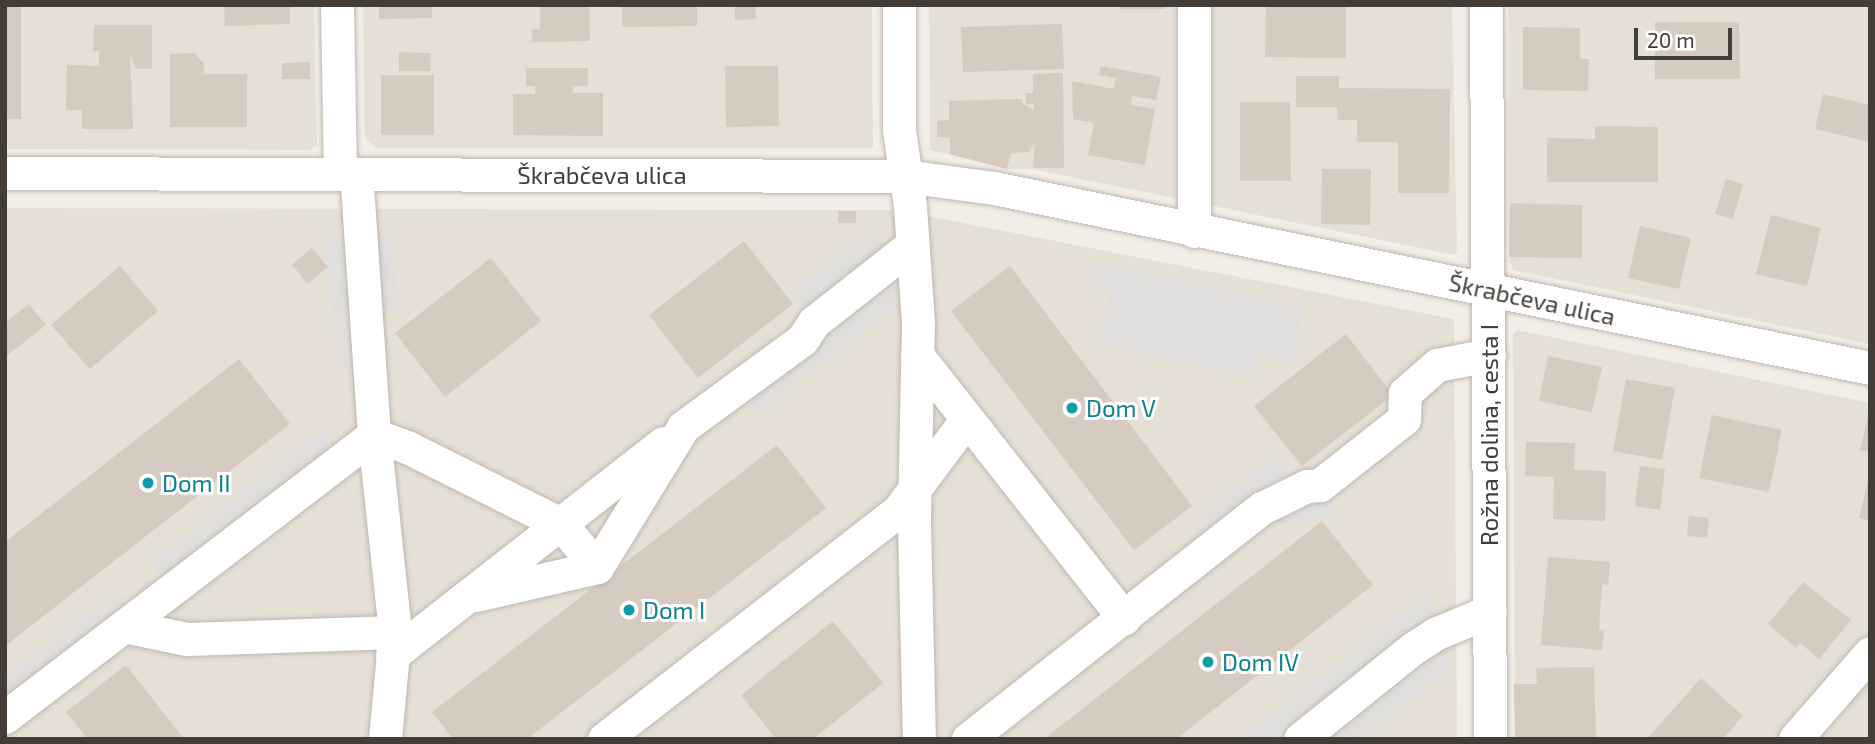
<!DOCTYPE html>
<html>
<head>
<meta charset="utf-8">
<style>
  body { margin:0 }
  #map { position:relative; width:1875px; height:744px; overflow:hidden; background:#f2ede7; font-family:"Exo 2",sans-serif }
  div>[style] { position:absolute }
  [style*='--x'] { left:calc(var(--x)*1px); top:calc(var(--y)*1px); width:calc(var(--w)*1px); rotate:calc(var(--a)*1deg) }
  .residential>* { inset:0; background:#e5dfd6 }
  .parking>* { inset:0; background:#e0dedc }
  .building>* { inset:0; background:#d5cbc1 }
  .roads { filter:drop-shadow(0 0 2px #bfb7ae) drop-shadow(0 0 2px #bfb7ae) }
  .minor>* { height:33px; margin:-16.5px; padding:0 16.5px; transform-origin:16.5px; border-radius:16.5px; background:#fff }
  .dots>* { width:19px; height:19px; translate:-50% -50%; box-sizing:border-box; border:4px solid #fff; border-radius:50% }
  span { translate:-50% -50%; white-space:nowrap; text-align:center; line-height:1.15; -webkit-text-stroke:6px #fff; paint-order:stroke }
  .street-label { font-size:24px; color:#443d37 }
  .culture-label { font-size:24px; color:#0d838f }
  .left { translate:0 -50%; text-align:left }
  .frame { position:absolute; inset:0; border:7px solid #443d37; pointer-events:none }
  .scale { position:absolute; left:1634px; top:28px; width:98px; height:32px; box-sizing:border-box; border:4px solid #443d37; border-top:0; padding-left:9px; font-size:21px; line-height:24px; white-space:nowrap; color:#443d37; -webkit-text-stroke:5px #fff; paint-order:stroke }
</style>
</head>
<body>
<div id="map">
  <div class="residential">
    <i style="clip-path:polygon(5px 5px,314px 5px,317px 145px,310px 150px,5px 149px)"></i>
    <i style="clip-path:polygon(363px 5px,872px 5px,873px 148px,376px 148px,365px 138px)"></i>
    <i style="clip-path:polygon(929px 5px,1452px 5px,1457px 251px,1454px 255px,1032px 169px,1007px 169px,930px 150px)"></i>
    <i style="clip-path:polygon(1508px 5px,1870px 5px,1870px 344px,1513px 270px,1509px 257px)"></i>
    <i style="clip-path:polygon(5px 208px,897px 210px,1454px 319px,1457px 739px,5px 739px)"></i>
    <i style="clip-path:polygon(1518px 330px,1870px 403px,1870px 739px,1515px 739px,1513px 334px)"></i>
  </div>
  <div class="parking">
    <i style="clip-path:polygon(871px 232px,885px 250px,893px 238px,894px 260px,882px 281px,898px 306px,756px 412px,742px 394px,821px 333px,793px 291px)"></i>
    <i style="clip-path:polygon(392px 235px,399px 310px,376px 312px,381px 364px,338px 368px,325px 237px)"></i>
    <i style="clip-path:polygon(1094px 262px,1303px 309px,1292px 361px,1259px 354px,1253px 377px,1099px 343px,1110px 292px,1089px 286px)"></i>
    <i style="clip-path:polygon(321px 431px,335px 449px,165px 581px,151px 563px)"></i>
    <i style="clip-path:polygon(1277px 455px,1292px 474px,1216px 535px,1200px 516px)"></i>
    <i style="clip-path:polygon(1326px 496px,1341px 516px,1268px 524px,1226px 558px,1220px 550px,1261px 516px)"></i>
    <i style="clip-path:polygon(1426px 595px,1440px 613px,1289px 739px,1240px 739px)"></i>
    <i style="clip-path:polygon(100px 603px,114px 622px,5px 707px,5px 678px)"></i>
    <i style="clip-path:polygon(1449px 638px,1451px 666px,1361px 739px,1349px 739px,1337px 725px)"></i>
  </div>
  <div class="building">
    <i style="clip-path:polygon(5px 5px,21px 5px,21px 119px,5px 119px)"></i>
    <i style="clip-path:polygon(224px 5px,290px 5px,290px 24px,225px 26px)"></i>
    <i style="clip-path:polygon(379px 5px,432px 5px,432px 18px,379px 19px)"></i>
    <i style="clip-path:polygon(540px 5px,589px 5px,590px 41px,532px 42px,532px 29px,540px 29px)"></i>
    <i style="clip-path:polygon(622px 5px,697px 5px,697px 26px,622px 27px)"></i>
    <i style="clip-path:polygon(735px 5px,755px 5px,756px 19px,735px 20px)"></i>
    <i style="clip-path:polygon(1120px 5px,1166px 5px,1166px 9px,1120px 9px)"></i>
    <i style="clip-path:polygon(1266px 6px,1346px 6px,1346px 58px,1265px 57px)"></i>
    <i style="clip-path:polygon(1655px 22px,1739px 22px,1740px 79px,1655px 79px)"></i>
    <i style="clip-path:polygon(1062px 24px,1064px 69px,963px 72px,961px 27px)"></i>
    <i style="clip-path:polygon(94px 25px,152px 25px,152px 69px,136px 69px,130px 54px,133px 129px,82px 129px,82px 110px,66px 110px,67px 65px,99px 66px,99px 51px,93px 51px)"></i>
    <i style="clip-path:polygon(1523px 27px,1580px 28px,1580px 59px,1589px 59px,1588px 91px,1523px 90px)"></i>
    <i style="clip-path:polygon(399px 52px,430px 53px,431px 71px,399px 71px)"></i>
    <i style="clip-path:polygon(194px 53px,204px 64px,204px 74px,247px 74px,247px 127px,170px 127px,170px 54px)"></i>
    <i style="clip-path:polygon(310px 62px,310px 79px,282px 79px,282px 63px)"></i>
    <i style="clip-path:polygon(725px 66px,778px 66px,779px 126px,726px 127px)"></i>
    <i style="clip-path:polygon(1101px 66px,1161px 77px,1156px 100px,1132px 96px,1131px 105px,1155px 109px,1145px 165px,1088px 155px,1094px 123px,1073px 119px,1072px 81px,1114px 89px,1116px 78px,1099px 75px)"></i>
    <i style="clip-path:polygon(526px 68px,588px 68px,588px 86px,573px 86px,573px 93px,603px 93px,603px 136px,513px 135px,513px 94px,535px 94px,535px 86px,526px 86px)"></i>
    <i style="clip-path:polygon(1063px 73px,1064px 168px,1033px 168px,1035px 142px,1029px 152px,1011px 153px,1007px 169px,950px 154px,950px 138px,937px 137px,937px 121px,949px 120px,949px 101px,1022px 99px,1023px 104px,1034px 110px,1034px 104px,1026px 104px,1026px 93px,1033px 93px,1033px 74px)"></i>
    <i style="clip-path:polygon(381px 75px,434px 75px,434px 135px,381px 135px)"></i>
    <i style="clip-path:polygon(1296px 76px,1339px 76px,1339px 88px,1450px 89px,1449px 193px,1398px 193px,1398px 142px,1357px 142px,1357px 120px,1338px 120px,1337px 107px,1296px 107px)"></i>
    <i style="clip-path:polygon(1823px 94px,1870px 105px,1870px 142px,1815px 129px)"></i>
    <i style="clip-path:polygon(1240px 102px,1290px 102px,1291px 181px,1240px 181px)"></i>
    <i style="clip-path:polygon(1595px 126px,1658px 127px,1658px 182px,1547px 182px,1547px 138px,1595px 139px)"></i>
    <i style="clip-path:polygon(1322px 169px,1371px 169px,1370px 225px,1321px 224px)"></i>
    <i style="clip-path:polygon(1726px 179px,1743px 184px,1733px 219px,1715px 214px)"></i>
    <i style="clip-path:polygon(1510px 203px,1582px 205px,1582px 258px,1509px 257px)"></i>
    <i style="clip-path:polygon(838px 211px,856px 211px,856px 223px,838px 223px)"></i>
    <i style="clip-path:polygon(1771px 215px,1821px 228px,1807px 286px,1756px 274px)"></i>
    <i style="clip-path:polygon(1640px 226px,1691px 238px,1679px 289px,1628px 278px)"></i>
    <i style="clip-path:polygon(744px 241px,793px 304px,698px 378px,649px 315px)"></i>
    <i style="clip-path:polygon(312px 248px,328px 267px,307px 284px,292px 264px)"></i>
    <i style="clip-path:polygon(491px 258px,541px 321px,445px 397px,395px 333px)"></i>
    <i style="clip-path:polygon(120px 266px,158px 311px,90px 369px,51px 325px)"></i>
    <i style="clip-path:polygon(1010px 266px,1192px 506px,1134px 550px,951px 311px)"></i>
    <i style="clip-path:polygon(29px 304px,46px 325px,5px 357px,5px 323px)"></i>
    <i style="clip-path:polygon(1346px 334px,1393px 395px,1302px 466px,1254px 406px)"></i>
    <i style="clip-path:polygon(1548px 356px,1602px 367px,1592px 412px,1539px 401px)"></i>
    <i style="clip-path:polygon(239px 359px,290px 424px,5px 646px,5px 542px)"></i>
    <i style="clip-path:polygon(1626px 379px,1675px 388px,1662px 460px,1613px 451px)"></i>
    <i style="clip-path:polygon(1869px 412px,1870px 412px,1870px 452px,1860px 450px)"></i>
    <i style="clip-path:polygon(1712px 415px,1782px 430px,1769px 492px,1699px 478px)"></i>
    <i style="clip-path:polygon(1526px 442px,1575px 443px,1574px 470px,1606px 471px,1605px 521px,1553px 519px,1554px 477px,1525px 476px)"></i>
    <i style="clip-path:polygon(777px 445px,826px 508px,527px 739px,453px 739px,432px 712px)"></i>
    <i style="clip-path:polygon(1640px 466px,1665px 469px,1660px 510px,1635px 506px)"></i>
    <i style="clip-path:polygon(1869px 476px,1870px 476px,1870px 521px,1859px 518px)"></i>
    <i style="clip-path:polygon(1689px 516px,1709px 518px,1707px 538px,1687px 536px)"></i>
    <i style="clip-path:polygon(1322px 521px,1373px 585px,1176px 739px,1044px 739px)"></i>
    <i style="clip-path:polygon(1548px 557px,1610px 562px,1608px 585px,1602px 584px,1599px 630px,1604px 630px,1602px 650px,1541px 645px)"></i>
    <i style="clip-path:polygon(1803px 582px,1851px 620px,1819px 659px,1800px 643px,1796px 648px,1768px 624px)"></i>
    <i style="clip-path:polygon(833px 621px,883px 683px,813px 739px,776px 739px,741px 695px)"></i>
    <i style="clip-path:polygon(126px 665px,184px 739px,88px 739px,66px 712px)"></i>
    <i style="clip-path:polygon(1594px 667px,1596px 739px,1515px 739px,1514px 684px,1537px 684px,1536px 668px)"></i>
    <i style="clip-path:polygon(1701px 678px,1743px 716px,1723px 739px,1647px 739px)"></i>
  </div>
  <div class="roads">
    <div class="minor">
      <i style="--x:337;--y:5;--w:169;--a:89"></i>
      <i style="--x:899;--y:5;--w:125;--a:90"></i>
      <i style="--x:899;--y:130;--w:77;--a:81.8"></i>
      <i style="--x:910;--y:206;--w:118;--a:86.1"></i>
      <i style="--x:918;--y:324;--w:199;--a:91.2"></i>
      <i style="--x:914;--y:523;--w:216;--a:88.7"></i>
      <i style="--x:1486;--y:5;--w:734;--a:89.69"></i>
      <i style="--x:5;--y:173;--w:900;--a:0.19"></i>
      <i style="--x:905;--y:176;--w:90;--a:7.7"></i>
      <i style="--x:994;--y:188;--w:894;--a:11.61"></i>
      <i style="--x:1194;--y:231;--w:226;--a:-90"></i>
      <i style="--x:917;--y:355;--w:335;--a:51.8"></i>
      <i style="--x:476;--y:595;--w:124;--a:-13"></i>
      <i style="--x:124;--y:626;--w:64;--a:11.7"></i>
      <i style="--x:187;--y:639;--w:208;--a:-1.9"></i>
      <i style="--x:392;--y:655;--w:344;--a:-38"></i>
      <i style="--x:5;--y:717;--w:464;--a:-37.4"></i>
      <i style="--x:374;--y:435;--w:262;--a:-93.9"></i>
      <i style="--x:385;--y:739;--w:107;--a:-84.7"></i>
      <i style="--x:395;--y:632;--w:198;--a:-96.1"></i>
      <i style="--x:374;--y:435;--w:35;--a:20"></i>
      <i style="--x:407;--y:447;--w:172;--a:26.6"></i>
      <i style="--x:561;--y:524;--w:56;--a:50.1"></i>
      <i style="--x:597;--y:567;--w:164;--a:-58.4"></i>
      <i style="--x:683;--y:427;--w:147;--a:-36.2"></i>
      <i style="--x:802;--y:340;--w:22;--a:-56"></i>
      <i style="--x:814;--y:322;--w:125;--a:-38.2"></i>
      <i style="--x:604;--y:739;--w:372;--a:-37.8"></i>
      <i style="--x:898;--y:511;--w:114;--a:-53.2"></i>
      <i style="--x:968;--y:739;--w:374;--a:-38.2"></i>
      <i style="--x:1262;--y:508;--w:50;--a:-26.1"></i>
      <i style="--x:1307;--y:486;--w:13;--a:-4"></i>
      <i style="--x:1320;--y:485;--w:107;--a:-38.2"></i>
      <i style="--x:1404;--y:419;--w:26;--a:-88"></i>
      <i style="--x:1405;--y:393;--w:43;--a:-41.2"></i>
      <i style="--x:1437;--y:365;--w:53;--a:-10.9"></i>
      <i style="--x:1300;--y:739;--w:144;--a:-38.8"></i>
      <i style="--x:1412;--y:649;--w:30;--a:-33"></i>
      <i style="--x:1437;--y:633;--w:57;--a:-22.5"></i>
      <i style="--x:1795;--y:739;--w:114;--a:-48.9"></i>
    </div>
  </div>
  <div class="dots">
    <i style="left:1072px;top:408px;background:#0f9aa8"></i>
    <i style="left:148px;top:483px;background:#0f9aa8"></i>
    <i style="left:629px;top:610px;background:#0f9aa8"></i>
    <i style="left:1208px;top:662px;background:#0f9aa8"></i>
  </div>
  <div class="street-label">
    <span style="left:602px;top:175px">Škrabčeva ulica</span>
    <span style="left:1532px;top:299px;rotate:12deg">Škrabčeva ulica</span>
    <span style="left:1489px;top:435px;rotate:-90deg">Rožna dolina, cesta I</span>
  </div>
  <div class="culture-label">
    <span class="left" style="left:1086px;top:408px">Dom V</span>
    <span class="left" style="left:162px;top:483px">Dom II</span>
    <span class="left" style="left:643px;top:610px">Dom I</span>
    <span class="left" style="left:1222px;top:662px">Dom IV</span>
  </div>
  <div class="frame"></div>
  <div class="scale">20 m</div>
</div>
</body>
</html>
